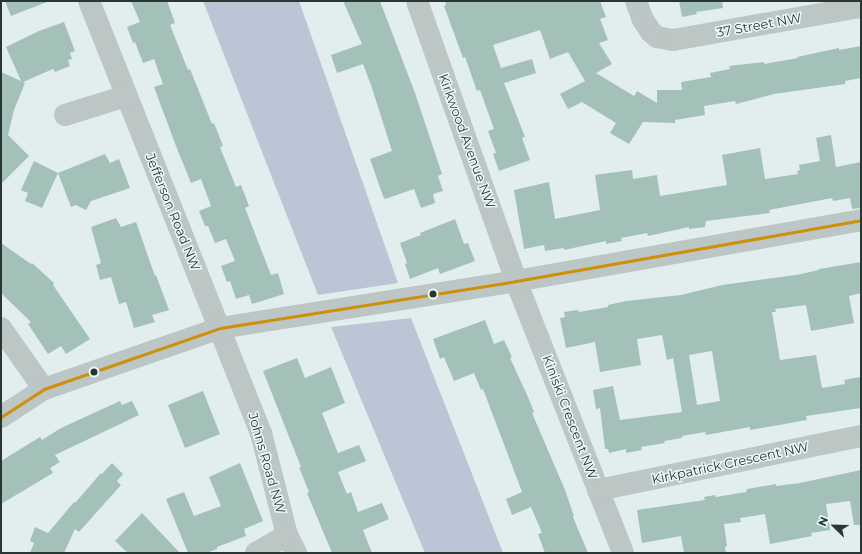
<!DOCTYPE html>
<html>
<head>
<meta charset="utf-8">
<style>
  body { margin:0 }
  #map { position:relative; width:862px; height:554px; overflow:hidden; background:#e2eded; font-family:Montserrat,sans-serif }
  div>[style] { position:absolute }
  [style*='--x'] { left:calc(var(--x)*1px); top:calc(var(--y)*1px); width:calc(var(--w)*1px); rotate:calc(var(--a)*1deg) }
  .green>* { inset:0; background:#bcc5d5 }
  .building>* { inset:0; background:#a4c1b9 }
  .minor>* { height:22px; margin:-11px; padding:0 11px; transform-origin:11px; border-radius:11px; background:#bbc6c5 }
  .bus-1>* { height:3px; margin:-1.5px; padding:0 1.5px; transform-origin:1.5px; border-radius:1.5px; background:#ce900a }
  .dots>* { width:11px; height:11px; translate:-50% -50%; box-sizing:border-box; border:2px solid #eafafa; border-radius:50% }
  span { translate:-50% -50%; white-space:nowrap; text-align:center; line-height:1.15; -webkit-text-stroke:3px #eafafa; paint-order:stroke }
  .street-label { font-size:13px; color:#293734 }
  .frame { position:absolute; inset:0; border:2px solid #293734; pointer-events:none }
  .north { position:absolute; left:814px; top:506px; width:40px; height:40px; -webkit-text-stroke:3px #eafafa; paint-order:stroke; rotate:293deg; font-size:11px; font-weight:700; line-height:16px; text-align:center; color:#293734 }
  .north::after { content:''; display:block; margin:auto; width:14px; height:18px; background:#293734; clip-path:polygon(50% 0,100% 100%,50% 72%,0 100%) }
</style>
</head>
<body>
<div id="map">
  <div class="green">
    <i style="clip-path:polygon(203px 1px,299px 1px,398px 283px,318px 295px)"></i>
    <i style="clip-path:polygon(411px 318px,503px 553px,425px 553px,331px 327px)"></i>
  </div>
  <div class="building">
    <i style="clip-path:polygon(5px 1px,47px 1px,47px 2px,11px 16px)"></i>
    <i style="clip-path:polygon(131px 1px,167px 1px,175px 23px,170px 25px,188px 70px,190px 69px,212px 124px,214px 123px,223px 146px,220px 147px,236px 187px,241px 185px,249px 206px,245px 208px,271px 275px,278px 273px,284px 294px,252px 304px,249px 295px,236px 299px,230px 281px,227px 282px,221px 266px,235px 261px,226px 239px,215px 243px,208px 226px,205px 226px,199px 211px,211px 206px,201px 179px,191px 183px,176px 146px,154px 87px,163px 84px,154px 59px,143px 63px,135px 42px,133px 43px,127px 27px,140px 22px)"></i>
    <i style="clip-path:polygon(343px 1px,380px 1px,415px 93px,442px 174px,438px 176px,443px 191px,433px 194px,435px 203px,421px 208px,414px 189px,385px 199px,383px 196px,370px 159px,392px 151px,371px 85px,363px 64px,337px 73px,331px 55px,362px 44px)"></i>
    <i style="clip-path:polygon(445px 1px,600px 1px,606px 17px,600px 19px,608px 40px,599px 43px,612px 64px,596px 73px,634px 96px,637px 91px,657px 103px,657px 90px,682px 90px,681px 82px,711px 77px,710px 73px,730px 69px,729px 66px,764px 62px,764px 64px,798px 58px,797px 57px,839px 48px,839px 50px,861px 46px,861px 78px,845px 81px,845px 84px,774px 94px,736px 104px,735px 101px,704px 106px,705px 115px,675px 120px,675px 123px,643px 122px,629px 144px,610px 133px,616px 123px,582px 102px,568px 109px,560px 94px,585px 81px,568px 52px,550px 59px,540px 30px,493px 45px,501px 68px,532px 59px,536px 73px,504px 83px,525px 137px,522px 138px,530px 160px,499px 171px,493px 154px,496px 153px,488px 131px,494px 129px,480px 90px,477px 91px,465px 57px,463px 58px,444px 6px,446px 5px)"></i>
    <i style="clip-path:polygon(679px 1px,722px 1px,723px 8px,696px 12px,697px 14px,682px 17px)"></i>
    <i style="clip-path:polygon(64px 22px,75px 51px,70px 53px,72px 59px,68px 60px,70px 66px,55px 72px,53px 69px,23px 82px,25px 83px,14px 110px,8px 135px,29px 156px,1px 184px,1px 72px,21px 81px,6px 47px,39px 31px)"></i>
    <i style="clip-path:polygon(831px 135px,836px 167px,861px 162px,861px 208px,852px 209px,850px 198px,833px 201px,832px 198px,769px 210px,770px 213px,706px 221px,705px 227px,689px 229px,689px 227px,648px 236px,647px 233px,621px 238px,622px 241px,606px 244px,606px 241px,564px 250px,564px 248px,545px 251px,544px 245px,524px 249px,514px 190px,549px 182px,555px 219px,600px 210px,595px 175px,632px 170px,633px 179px,657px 175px,660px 196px,727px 185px,722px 155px,760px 148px,765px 179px,798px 174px,797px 171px,800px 170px,799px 165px,820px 161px,816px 138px)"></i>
    <i style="clip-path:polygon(105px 154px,110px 163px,119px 159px,130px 188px,91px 201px,86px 210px,76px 205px,71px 207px,58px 173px,42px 208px,25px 201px,28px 193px,21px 190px,34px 161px,58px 173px)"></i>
    <i style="clip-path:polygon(116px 218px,121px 227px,136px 222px,155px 276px,156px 275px,169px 310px,152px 315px,155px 322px,134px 328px,126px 302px,119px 304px,111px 277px,100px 280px,96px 265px,101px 263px,91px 227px)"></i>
    <i style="clip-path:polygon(455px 219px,464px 244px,468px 243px,475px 261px,440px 274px,438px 268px,410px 279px,405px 264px,407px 263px,400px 243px,421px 235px,420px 233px)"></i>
    <i style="clip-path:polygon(1px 243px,31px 264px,32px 263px,54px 283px,53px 285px,90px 339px,66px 354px,61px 346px,48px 354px,28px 324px,31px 322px,1px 293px)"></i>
    <i style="clip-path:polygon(evenodd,861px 262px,861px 293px,849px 296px,854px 323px,811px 331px,806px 305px,775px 309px,776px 312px,772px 312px,780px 360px,816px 355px,822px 388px,845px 384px,844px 380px,860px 377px,861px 408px,806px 416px,807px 420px,750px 430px,750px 427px,706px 435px,705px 432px,682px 436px,682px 438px,664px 441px,665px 443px,641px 447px,642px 450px,626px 453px,626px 449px,609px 453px,608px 449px,605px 449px,600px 408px,596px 409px,593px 390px,613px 386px,620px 420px,682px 412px,673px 358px,667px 360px,662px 335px,637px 339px,641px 365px,600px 372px,595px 342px,566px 348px,560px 318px,565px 317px,564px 312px,578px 310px,579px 312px,608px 307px,608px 305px,626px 301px,681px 295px,722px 285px,796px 275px,819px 270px,819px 269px,861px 262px,712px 351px,720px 401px,697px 405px,689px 355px,712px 351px)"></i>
    <i style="clip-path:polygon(485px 320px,494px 344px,504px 340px,512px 357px,510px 358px,528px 397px,534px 412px,532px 413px,565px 490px,574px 516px,573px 517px,588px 553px,545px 553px,538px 534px,542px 533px,531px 507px,512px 515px,506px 499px,522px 492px,483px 389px,481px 390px,474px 373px,454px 381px,444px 357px,440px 359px,433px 339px)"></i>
    <i style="clip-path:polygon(297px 358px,305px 378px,331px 367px,337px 382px,345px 403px,322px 413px,338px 453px,359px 445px,366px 461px,338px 472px,347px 494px,351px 492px,358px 512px,382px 503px,389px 519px,363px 530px,372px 553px,332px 553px,307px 493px,309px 492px,299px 467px,301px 467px,263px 371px)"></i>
    <i style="clip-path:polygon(203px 391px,220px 434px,185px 448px,168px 405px)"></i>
    <i style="clip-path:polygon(120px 401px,122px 405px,132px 401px,139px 415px,55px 455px,60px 462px,50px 468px,53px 473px,1px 504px,1px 461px,40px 437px,42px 440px,61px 428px)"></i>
    <i style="clip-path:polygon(112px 463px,123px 474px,117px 481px,121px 485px,79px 532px,75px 529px,64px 553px,30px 553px,34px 543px,30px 541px,35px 527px,48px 533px,74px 502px,75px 503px,101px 473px,102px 474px)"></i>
    <i style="clip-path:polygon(240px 463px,263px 521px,244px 529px,246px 536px,217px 547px,217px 549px,206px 553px,188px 553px,166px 499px,184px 492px,194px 516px,221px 506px,209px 477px)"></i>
    <i style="clip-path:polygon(861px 470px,861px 525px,854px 525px,850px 501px,826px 504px,830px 530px,811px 533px,812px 536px,770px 544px,765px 514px,740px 518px,741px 522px,724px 524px,727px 546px,725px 547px,726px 553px,684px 553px,681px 536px,642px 543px,637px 510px,705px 500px,704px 497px,715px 495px,716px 497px,746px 492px,747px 489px,776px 484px,776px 486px,800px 483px)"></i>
    <i style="clip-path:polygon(142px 513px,180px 553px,128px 553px,115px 541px)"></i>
  </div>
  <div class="minor">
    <i style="--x:89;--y:1;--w:465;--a:68.3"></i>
    <i style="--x:261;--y:433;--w:105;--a:75.7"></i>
    <i style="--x:287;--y:535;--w:20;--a:63"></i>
    <i style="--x:417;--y:1;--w:297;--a:70.5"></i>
    <i style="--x:516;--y:281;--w:292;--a:68.5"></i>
    <i style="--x:636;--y:1;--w:20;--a:70"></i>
    <i style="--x:643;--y:20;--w:14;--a:56"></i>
    <i style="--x:651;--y:32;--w:8;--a:40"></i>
    <i style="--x:657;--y:37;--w:16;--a:11"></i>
    <i style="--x:673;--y:40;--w:191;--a:-10"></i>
    <i style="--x:65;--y:115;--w:64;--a:-17.3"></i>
    <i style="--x:1;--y:328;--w:75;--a:54.8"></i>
    <i style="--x:1;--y:417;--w:51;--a:-33.1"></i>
    <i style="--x:44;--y:389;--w:186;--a:-19.1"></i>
    <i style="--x:220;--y:328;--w:300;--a:-9"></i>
    <i style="--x:516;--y:281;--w:350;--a:-10"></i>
    <i style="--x:598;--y:490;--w:268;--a:-11.6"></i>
    <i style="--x:256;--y:553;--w:36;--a:-30"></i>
  </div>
  <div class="bus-1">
    <i style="--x:1;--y:417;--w:51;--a:-33.1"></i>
    <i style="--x:44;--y:389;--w:186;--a:-19.1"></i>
    <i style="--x:220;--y:328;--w:300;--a:-9"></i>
    <i style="--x:516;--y:281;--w:350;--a:-10"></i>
  </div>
  <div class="dots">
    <i style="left:433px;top:294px;background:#293734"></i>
    <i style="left:94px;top:372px;background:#293734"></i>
  </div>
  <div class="street-label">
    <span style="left:759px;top:25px;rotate:-10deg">37 Street NW</span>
    <span style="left:467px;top:141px;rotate:70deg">Kirkwood Avenue NW</span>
    <span style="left:173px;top:212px;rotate:68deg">Jefferson Road NW</span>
    <span style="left:570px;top:417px;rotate:69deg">Kiniski Crescent NW</span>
    <span style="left:267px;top:463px;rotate:74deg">Johns Road NW</span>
    <span style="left:730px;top:463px;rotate:-12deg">Kirkpatrick Crescent NW</span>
  </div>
  <div class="frame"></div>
  <div class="north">N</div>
</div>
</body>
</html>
